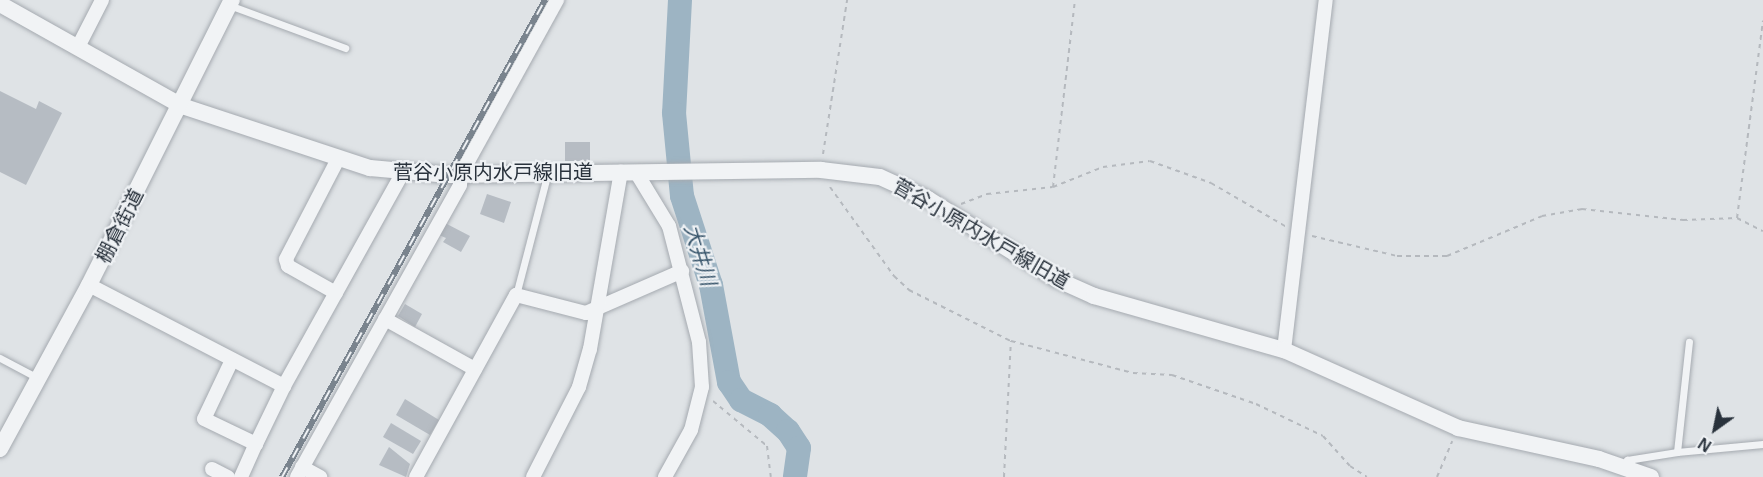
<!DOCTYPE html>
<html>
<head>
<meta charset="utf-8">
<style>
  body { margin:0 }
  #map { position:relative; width:1763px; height:477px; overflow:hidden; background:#dfe3e6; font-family:Helvetica,"Noto Sans JP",sans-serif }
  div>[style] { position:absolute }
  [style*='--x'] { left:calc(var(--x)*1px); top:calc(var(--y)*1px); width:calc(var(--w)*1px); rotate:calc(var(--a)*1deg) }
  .river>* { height:24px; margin:-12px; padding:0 12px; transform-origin:12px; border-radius:12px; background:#9db4c3 }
  .building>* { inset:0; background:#b6bcc3 }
  .path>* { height:2px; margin-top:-1px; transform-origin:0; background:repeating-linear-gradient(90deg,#b5b9be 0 4.5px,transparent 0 9px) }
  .roads { filter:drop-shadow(0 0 2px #a5aab0) drop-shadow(0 0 2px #a5aab0) }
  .service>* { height:7px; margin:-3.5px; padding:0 3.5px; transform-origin:3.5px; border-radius:3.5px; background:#f1f3f5 }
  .minor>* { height:14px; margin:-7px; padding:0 7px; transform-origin:7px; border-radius:7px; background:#f1f3f5 }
  .tertiary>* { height:16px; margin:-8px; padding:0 8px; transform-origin:8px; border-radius:8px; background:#f1f3f5 }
  .rail>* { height:6px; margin-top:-3px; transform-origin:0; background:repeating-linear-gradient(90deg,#eef1f4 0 11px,#7a848e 0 22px); box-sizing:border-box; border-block:2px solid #7a848e }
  span { translate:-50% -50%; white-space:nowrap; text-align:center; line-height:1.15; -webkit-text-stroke:4.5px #eef1f4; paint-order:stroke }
  .street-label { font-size:20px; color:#29323c }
  .water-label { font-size:21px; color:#38556b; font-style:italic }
  .north { position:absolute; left:1685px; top:399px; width:60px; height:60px; -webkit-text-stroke:4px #eef1f4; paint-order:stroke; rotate:213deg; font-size:16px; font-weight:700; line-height:24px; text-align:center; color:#29323c }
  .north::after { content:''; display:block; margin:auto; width:21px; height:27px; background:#29323c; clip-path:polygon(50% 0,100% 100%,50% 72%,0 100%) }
</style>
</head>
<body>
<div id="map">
  <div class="river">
    <i style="--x:680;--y:0;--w:113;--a:93"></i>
    <i style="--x:674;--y:113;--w:83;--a:84.5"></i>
    <i style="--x:682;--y:196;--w:94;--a:72"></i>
    <i style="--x:711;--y:285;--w:99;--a:79.5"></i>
    <i style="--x:729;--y:382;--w:22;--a:56"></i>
    <i style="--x:741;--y:400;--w:33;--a:27"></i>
    <i style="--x:770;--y:415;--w:24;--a:42"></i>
    <i style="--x:788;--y:431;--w:20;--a:57"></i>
    <i style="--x:799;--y:448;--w:29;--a:98"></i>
  </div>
  <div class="building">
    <i style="clip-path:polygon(0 91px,36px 109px,39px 101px,62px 113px,26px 185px,0 172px)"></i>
    <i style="clip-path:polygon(565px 142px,590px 142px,590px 161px,565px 161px)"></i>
    <i style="clip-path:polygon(487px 194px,511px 202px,504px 223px,480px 214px)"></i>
    <i style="clip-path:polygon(445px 223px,470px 236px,461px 252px,443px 242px,446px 238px,439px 235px)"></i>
    <i style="clip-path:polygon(405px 304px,422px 314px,415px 327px,398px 316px)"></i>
    <i style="clip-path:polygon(405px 399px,439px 420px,430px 435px,396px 415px)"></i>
    <i style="clip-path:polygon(391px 423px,421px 441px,413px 454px,383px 437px)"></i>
    <i style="clip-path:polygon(389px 447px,410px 464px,406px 477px,379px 465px)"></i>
  </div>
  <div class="path">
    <i style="--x:823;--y:154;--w:156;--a:-81.1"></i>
    <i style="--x:830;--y:187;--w:110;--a:54.3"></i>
    <i style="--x:894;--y:276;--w:21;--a:43"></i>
    <i style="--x:909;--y:290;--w:114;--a:26.6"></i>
    <i style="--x:1011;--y:341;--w:126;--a:14.7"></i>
    <i style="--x:1133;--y:373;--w:39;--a:3"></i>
    <i style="--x:1172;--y:375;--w:89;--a:19"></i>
    <i style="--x:1256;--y:404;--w:74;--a:25.5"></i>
    <i style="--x:1323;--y:436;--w:40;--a:48"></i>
    <i style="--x:1350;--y:466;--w:20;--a:33"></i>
    <i style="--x:1053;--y:187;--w:188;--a:-83.3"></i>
    <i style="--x:961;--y:204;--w:28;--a:-21"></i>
    <i style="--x:987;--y:194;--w:66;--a:-6.1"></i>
    <i style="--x:1053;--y:187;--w:54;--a:-21.8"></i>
    <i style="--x:1103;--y:167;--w:47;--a:-7.3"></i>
    <i style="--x:1150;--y:161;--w:65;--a:19.8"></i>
    <i style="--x:1211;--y:183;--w:86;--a:30.2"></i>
    <i style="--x:1737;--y:218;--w:199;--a:-82.5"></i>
    <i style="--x:1312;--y:236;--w:87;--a:13.2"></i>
    <i style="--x:1397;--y:256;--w:50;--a:0"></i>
    <i style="--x:1447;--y:256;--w:103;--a:-22.8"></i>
    <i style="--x:1542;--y:216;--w:41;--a:-9.9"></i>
    <i style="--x:1582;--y:209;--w:102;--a:6.2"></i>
    <i style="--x:1683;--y:220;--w:54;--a:-2.1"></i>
    <i style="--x:1737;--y:218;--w:29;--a:27"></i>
    <i style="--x:713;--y:401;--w:70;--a:39.8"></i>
    <i style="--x:767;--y:446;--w:31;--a:83"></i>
    <i style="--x:1004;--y:477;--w:136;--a:-87.1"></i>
    <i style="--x:1437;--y:477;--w:39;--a:-67"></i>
  </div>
  <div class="roads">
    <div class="service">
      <i style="--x:229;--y:5;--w:124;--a:20.3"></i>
      <i style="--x:516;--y:295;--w:123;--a:-75.4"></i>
      <i style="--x:0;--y:358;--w:43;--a:27.8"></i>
      <i style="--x:1677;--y:452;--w:111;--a:-83.8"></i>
      <i style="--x:1622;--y:467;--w:9;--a:-54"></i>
      <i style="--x:1627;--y:460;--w:51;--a:-9.1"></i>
      <i style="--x:1677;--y:452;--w:86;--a:-5.3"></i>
    </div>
    <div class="minor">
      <i style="--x:78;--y:47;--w:53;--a:-62.9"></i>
      <i style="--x:636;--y:172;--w:63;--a:58.6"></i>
      <i style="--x:669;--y:226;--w:120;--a:75.5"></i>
      <i style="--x:699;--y:342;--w:45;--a:86.2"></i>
      <i style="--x:702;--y:387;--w:44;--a:104.3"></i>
      <i style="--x:691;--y:430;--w:54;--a:119"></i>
      <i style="--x:89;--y:285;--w:220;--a:27.4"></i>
      <i style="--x:336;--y:293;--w:55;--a:-150.6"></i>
      <i style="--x:288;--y:266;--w:7;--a:-106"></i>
      <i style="--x:286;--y:259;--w:113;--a:-62.5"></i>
      <i style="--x:385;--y:319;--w:103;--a:29.1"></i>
      <i style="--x:1284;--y:350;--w:353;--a:-83.2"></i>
      <i style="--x:232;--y:360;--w:65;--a:115.4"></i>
      <i style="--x:204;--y:419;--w:58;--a:25.7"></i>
      <i style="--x:256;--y:444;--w:64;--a:-64.2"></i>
      <i style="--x:284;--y:386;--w:243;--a:-60.9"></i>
      <i style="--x:302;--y:467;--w:21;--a:29"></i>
      <i style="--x:212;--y:469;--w:18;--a:27"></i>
      <i style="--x:241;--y:477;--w:36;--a:-66"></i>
      <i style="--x:297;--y:477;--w:334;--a:-60.8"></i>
      <i style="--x:460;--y:185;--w:11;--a:-85"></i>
      <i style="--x:461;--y:174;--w:199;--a:-61.1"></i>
      <i style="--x:416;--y:477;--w:208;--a:-61.2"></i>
      <i style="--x:516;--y:295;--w:72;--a:14.4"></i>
      <i style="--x:586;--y:313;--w:105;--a:-23.6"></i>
      <i style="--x:533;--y:477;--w:101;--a:-62.9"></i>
      <i style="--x:579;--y:387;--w:40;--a:-74"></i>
      <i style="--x:590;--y:349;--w:180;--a:-80.1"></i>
    </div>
    <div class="tertiary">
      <i style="--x:0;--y:4;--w:209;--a:29.3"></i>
      <i style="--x:182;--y:106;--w:198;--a:18.3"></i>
      <i style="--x:370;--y:168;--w:79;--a:5.1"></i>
      <i style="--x:449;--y:175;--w:372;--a:-0.8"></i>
      <i style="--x:821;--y:170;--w:59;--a:6.8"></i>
      <i style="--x:880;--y:177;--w:53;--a:24.6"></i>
      <i style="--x:928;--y:199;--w:151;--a:32"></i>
      <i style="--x:1056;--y:279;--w:42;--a:24.1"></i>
      <i style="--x:1094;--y:296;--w:198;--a:15.9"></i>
      <i style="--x:1284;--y:350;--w:191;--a:24.1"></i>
      <i style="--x:1458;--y:428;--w:144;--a:12.4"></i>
      <i style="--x:1599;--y:459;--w:55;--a:19.1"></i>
      <i style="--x:0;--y:449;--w:187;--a:-61.5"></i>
      <i style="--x:89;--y:285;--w:319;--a:-63.4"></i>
    </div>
  </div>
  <div class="rail">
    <i style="--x:282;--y:477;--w:545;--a:-61.13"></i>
  </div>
  <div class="street-label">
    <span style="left:493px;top:172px">菅谷小原内水戸線旧道</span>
    <span style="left:120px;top:226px;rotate:-63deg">棚倉街道</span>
    <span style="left:981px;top:234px;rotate:30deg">菅谷小原内水戸線旧道</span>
  </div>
  <div class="water-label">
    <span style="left:700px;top:255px;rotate:73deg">大井川</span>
  </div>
  <div class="north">N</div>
</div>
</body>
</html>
